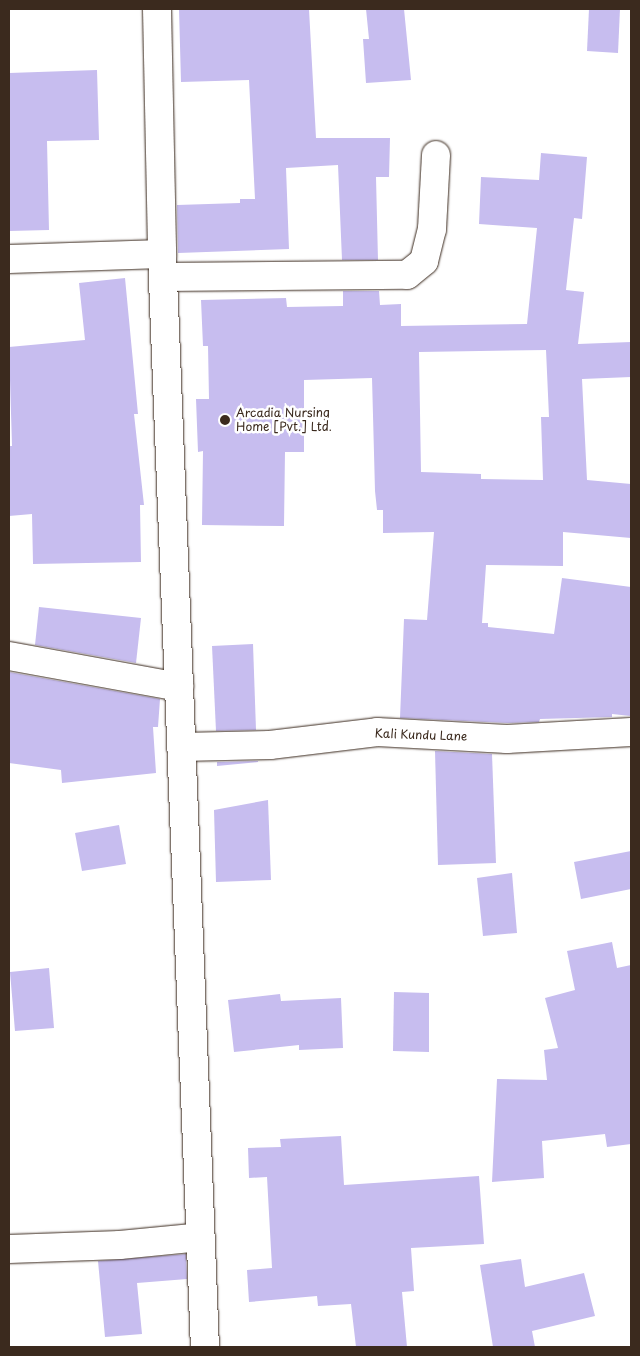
<!DOCTYPE html>
<html>
<head>
<meta charset="utf-8">
<style>
  body { margin:0 }
  #map { position:relative; width:640px; height:1356px; overflow:hidden; background:#fff; font-family:"Playpen Sans",sans-serif }
  div>[style] { position:absolute }
  [style*='--x'] { left:calc(var(--x)*1px); top:calc(var(--y)*1px); width:calc(var(--w)*1px); rotate:calc(var(--a)*1deg) }
  .building>* { inset:0; background:#c7bdef }
  .roads { filter:drop-shadow(0 0 1px #3b2a1e) drop-shadow(0 0 1px #3b2a1e) }
  .street>* { height:28px; margin:-14px; padding:0 14px; transform-origin:14px; border-radius:14px; background:#fff }
  .secondary>* { height:28px; margin:-14px; padding:0 14px; transform-origin:14px; border-radius:14px; background:#fff }
  .dots>* { width:14px; height:14px; translate:-50% -50%; box-sizing:border-box; border:2px solid #fff; border-radius:50% }
  span { translate:-50% -50%; white-space:nowrap; text-align:center; line-height:1.15; -webkit-text-stroke:5px #fff; paint-order:stroke }
  .poi-label { font-size:12px; color:#3b2a1e }
  .left { translate:0 -50%; text-align:left }
  .street-label { font-size:12px; color:#3b2a1e }
  .frame { position:absolute; inset:0; border:10px solid #3b2a1e; pointer-events:none }
</style>
</head>
<body>
<div id="map">
  <div class="building">
    <i style="clip-path:polygon(179px 9px,309px 9px,316px 138px,390px 138px,389px 177px,376px 177px,378px 260px,342px 260px,338px 165px,286px 168px,289px 249px,178px 253px,177px 205px,240px 203px,240px 199px,255px 199px,249px 80px,181px 82px)"></i>
    <i style="clip-path:polygon(366px 9px,404px 9px,411px 80px,366px 83px,363px 39px,369px 39px)"></i>
    <i style="clip-path:polygon(589px 9px,620px 9px,618px 53px,587px 51px)"></i>
    <i style="clip-path:polygon(97px 70px,99px 140px,47px 141px,49px 230px,9px 231px,9px 73px)"></i>
    <i style="clip-path:polygon(evenodd,541px 153px,587px 157px,582px 219px,574px 218px,566px 290px,584px 292px,578px 344px,631px 342px,631px 377px,582px 379px,587px 480px,631px 484px,631px 538px,563px 532px,563px 566px,486px 565px,482px 623px,488px 623px,488px 627px,554px 634px,562px 578px,631px 587px,631px 716px,612px 714px,612px 717px,540px 719px,539px 722px,507px 723px,400px 718px,404px 619px,427px 620px,434px 532px,383px 533px,383px 510px,377px 510px,375px 491px,372px 378px,304px 380px,304px 452px,285px 452px,284px 526px,202px 525px,203px 451px,198px 452px,196px 399px,209px 399px,208px 346px,203px 346px,201px 300px,286px 298px,287px 307px,343px 306px,343px 291px,379px 291px,380px 305px,401px 304px,401px 326px,527px 324px,537px 228px,479px 224px,481px 177px,539px 180px,541px 153px,546px 350px,549px 417px,541px 417px,543px 480px,481px 479px,481px 474px,421px 472px,419px 352px,546px 350px)"></i>
    <i style="clip-path:polygon(125px 278px,138px 414px,134px 414px,144px 505px,140px 505px,141px 562px,33px 564px,32px 514px,9px 516px,9px 446px,12px 446px,9px 347px,85px 340px,79px 283px)"></i>
    <i style="clip-path:polygon(39px 607px,141px 618px,136px 663px,35px 645px)"></i>
    <i style="clip-path:polygon(253px 644px,256px 730px,216px 731px,212px 646px)"></i>
    <i style="clip-path:polygon(9px 672px,160px 699px,158px 727px,153px 727px,156px 773px,62px 783px,61px 770px,9px 763px)"></i>
    <i style="clip-path:polygon(435px 751px,492px 754px,496px 863px,438px 865px)"></i>
    <i style="clip-path:polygon(217px 762px,258px 761px,258px 762px,217px 766px)"></i>
    <i style="clip-path:polygon(268px 800px,271px 880px,216px 882px,214px 810px)"></i>
    <i style="clip-path:polygon(119px 825px,126px 864px,82px 871px,75px 833px)"></i>
    <i style="clip-path:polygon(631px 851px,631px 889px,581px 899px,574px 862px)"></i>
    <i style="clip-path:polygon(512px 873px,517px 933px,483px 936px,477px 878px)"></i>
    <i style="clip-path:polygon(612px 942px,617px 968px,631px 965px,631px 1144px,607px 1147px,605px 1134px,542px 1141px,544px 1178px,492px 1182px,497px 1079px,547px 1080px,544px 1050px,558px 1048px,545px 998px,575px 990px,567px 951px)"></i>
    <i style="clip-path:polygon(49px 968px,54px 1028px,15px 1031px,10px 972px)"></i>
    <i style="clip-path:polygon(394px 992px,429px 993px,429px 1052px,393px 1051px)"></i>
    <i style="clip-path:polygon(280px 994px,281px 1001px,341px 998px,343px 1048px,299px 1050px,299px 1045px,234px 1052px,228px 1000px)"></i>
    <i style="clip-path:polygon(341px 1136px,344px 1185px,479px 1176px,484px 1244px,411px 1248px,414px 1291px,402px 1292px,407px 1347px,356px 1347px,351px 1304px,318px 1306px,317px 1296px,249px 1302px,247px 1270px,272px 1268px,267px 1177px,249px 1178px,248px 1148px,281px 1147px,280px 1139px)"></i>
    <i style="clip-path:polygon(186px 1254px,187px 1279px,137px 1283px,142px 1334px,105px 1337px,98px 1261px)"></i>
    <i style="clip-path:polygon(521px 1259px,525px 1287px,584px 1273px,595px 1316px,532px 1331px,535px 1347px,493px 1347px,480px 1265px)"></i>
  </div>
  <div class="roads">
    <div class="street">
      <i style="--x:9;--y:259;--w:153;--a:-1.9"></i>
      <i style="--x:163;--y:277;--w:244;--a:-0.5"></i>
      <i style="--x:407;--y:275;--w:22;--a:-39"></i>
      <i style="--x:424;--y:261;--w:33;--a:-76"></i>
      <i style="--x:432;--y:229;--w:74;--a:-86.9"></i>
      <i style="--x:9;--y:656;--w:173;--a:10.3"></i>
      <i style="--x:181;--y:747;--w:89;--a:-1.3"></i>
      <i style="--x:270;--y:745;--w:108;--a:-6.9"></i>
      <i style="--x:377;--y:732;--w:130;--a:3.1"></i>
      <i style="--x:507;--y:739;--w:124;--a:-3.2"></i>
      <i style="--x:9;--y:1249;--w:111;--a:-2.1"></i>
      <i style="--x:120;--y:1245;--w:81;--a:-5.6"></i>
    </div>
    <div class="secondary">
      <i style="--x:157;--y:9;--w:245;--a:88.8"></i>
      <i style="--x:162;--y:254;--w:1094;--a:87.75"></i>
    </div>
  </div>
  <div class="dots">
    <i style="left:225px;top:420px;background:#3b2a1e"></i>
  </div>
  <div class="poi-label">
    <span class="left" style="left:236px;top:420px">Arcadia Nursing<br>Home [Pvt.] Ltd.</span>
  </div>
  <div class="street-label">
    <span style="left:421px;top:735px;rotate:2deg">Kali Kundu Lane</span>
  </div>
  <div class="frame"></div>
</div>
</body>
</html>
